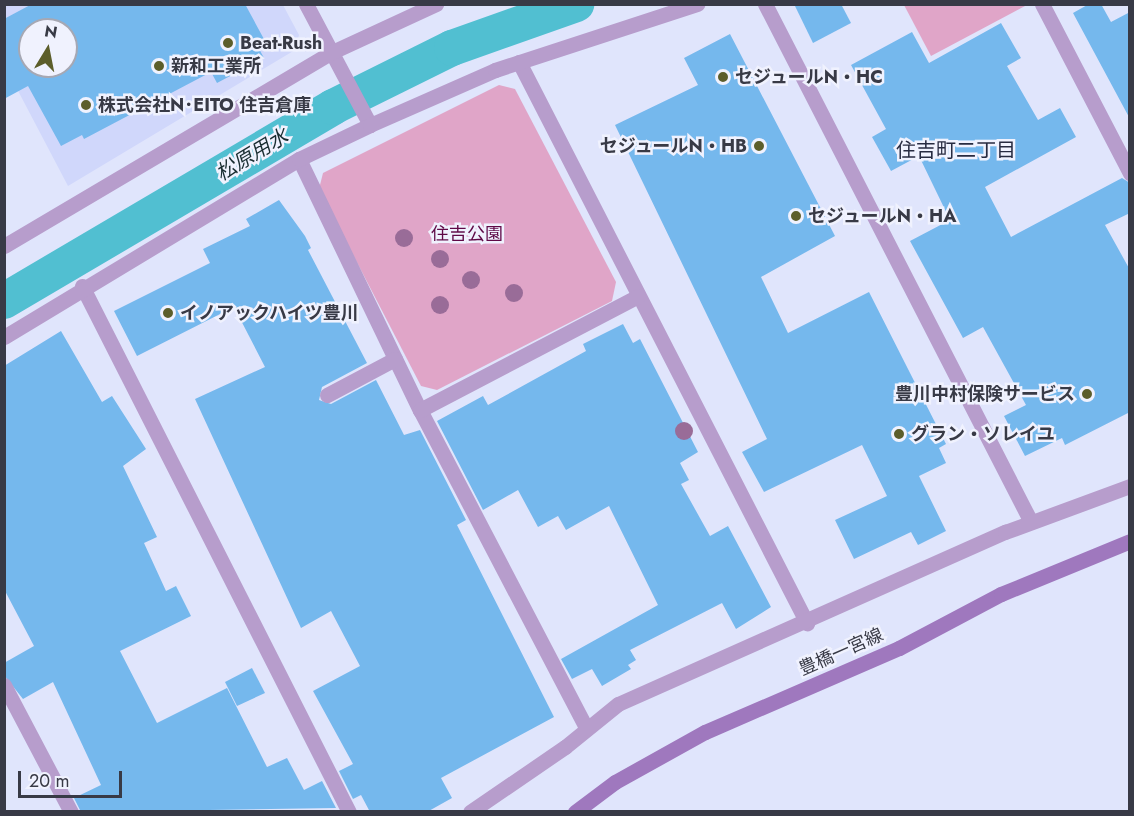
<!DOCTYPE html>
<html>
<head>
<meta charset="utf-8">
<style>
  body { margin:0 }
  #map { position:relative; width:1134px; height:816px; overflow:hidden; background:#e0e5fc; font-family:Jost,"Noto Sans JP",sans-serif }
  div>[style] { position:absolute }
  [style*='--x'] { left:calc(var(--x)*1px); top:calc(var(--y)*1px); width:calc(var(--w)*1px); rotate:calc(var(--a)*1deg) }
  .built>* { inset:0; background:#d0d7fb }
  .green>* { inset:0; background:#e0a5c8 }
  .canal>* { height:36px; margin:-18px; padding:0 18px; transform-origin:18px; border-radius:18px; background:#51bfd1 }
  .building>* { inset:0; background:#75b8ed }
  .street>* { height:15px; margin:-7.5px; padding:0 7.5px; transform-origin:7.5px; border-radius:7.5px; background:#b79dcc }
  .secondary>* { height:15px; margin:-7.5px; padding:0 7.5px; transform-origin:7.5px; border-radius:7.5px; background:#9f78be }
  .trees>* { width:18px; height:18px; margin:-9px; border-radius:50%; background:#996c98 }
  .dots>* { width:16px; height:16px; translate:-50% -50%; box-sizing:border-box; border:3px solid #f0f2fe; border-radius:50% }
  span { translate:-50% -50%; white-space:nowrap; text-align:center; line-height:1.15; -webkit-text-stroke:5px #f0f2fe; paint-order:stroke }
  .poi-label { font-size:18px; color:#383a46; font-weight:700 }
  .left { translate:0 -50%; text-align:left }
  .right { translate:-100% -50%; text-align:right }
  .park-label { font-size:18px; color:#5f0947 }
  .street-label { font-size:18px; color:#383a46 }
  .neighbourhood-label { font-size:20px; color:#272b41 }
  .water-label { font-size:20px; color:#192d31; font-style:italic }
  .frame { position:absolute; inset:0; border:6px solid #383a46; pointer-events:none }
  .north { position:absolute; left:18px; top:18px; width:60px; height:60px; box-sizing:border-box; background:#f0f2fe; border:2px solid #a6a8b4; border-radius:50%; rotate:10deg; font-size:16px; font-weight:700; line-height:24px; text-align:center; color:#383a46 }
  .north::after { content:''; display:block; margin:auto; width:21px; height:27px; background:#5c5e2b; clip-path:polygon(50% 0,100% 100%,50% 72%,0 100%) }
  .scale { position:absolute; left:18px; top:771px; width:104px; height:27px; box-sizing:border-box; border:3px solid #383a46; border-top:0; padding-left:8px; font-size:18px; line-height:21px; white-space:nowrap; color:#383a46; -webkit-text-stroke:4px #f0f2fe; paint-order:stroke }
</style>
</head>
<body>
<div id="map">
  <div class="built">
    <i style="clip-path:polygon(evenodd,4px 5px,283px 5px,299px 35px,295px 50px,68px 186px,5px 66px,4px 5px,30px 30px,66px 30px,66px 66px,30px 66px,30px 30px)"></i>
  </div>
  <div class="green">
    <i style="clip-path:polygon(904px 5px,1027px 5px,931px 56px)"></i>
    <i style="clip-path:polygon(499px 85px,515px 89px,616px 282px,612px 301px,437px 390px,421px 386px,319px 189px,323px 173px)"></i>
  </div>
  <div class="canal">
    <i style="--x:4;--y:301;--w:382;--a:-30.5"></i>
    <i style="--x:333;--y:107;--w:133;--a:-26.4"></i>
    <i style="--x:452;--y:48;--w:132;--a:-19.5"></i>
  </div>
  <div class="building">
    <i style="clip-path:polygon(evenodd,32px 4px,245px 4px,265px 41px,257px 45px,264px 58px,217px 83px,211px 72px,84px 139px,82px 135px,61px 146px,28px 86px,4px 99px,4px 19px,32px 4px,30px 30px,66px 30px,66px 66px,30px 66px,30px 30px)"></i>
    <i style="clip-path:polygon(794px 4px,841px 4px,851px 23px,813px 43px)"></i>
    <i style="clip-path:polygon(1089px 4px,1101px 4px,1111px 22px,1130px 12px,1130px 119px,1073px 13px)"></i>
    <i style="clip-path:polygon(1001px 23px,1021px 58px,1007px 66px,1038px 120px,1060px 108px,1076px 137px,985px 187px,1011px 237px,1122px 178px,1130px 183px,1130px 213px,1105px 225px,1130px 270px,1130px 412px,1065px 445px,1062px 438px,1025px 456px,1004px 416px,1026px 405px,983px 327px,963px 338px,910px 241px,950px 220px,919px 156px,891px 171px,872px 137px,886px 129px,851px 65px,912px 32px,929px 63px)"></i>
    <i style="clip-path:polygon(730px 34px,835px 236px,761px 277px,788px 333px,869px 292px,946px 444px,939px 448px,946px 463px,919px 476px,946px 531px,918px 545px,911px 532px,854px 559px,835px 520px,887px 496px,862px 445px,764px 492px,742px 452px,767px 439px,615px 125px,698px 85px,684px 58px)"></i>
    <i style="clip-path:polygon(279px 200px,305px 236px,311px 248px,308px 250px,367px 363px,322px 387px,319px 400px,331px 404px,376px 380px,404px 435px,420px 430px,466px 520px,457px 525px,554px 717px,441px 778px,452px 798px,427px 812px,370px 812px,361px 795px,353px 799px,339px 771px,353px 764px,313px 691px,360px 666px,331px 611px,301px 628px,195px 399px,265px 367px,234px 307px,137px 356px,114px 311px,210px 263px,203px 249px,250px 226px,246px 219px)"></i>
    <i style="clip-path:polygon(623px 324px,633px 343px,640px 339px,698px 452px,680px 463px,689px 480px,681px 484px,710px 536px,728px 526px,771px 607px,736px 629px,722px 603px,630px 650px,636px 660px,628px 665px,631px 669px,602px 686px,592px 669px,572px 679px,561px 659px,658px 605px,609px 506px,566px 530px,558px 516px,538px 527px,518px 490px,483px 510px,437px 421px,483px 396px,488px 405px,586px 351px,583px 344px)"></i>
    <i style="clip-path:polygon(61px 331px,102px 402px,112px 396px,146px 449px,123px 466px,157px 537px,144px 543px,166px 591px,176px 586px,191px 616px,120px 651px,157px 723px,227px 688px,267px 767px,287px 758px,304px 790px,322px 781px,336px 808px,81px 812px,74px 798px,101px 785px,53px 682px,23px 699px,4px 675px,4px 663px,34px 646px,4px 589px,4px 366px)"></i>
    <i style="clip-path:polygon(252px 668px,265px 693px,237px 706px,225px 682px)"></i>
  </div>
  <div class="street">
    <i style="--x:306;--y:4;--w:137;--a:62.1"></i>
    <i style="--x:765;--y:4;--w:582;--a:62.82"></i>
    <i style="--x:1042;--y:4;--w:191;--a:62.5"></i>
    <i style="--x:519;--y:62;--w:631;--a:62.83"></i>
    <i style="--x:299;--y:159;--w:279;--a:64.3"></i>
    <i style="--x:420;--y:410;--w:359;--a:62.4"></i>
    <i style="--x:4;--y:246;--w:379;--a:-30.6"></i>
    <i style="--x:330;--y:53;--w:117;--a:-24.8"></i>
    <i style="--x:82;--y:286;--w:590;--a:63.09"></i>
    <i style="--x:4;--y:337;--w:345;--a:-31.1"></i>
    <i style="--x:299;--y:159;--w:79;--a:-25.6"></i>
    <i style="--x:370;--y:125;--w:137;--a:-23.7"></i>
    <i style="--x:495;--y:70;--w:213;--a:-18.1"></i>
    <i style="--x:327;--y:395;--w:77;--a:-27.9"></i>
    <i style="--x:420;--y:410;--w:246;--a:-27.6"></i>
    <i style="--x:4;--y:685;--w:144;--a:62.2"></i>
    <i style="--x:470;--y:812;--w:115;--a:-34.4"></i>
    <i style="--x:565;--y:747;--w:68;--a:-39.1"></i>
    <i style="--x:618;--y:704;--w:424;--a:-24"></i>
    <i style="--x:1005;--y:532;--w:133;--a:-20.2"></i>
  </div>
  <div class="secondary">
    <i style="--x:575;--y:812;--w:50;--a:-36.9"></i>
    <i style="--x:615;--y:782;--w:103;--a:-29.1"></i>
    <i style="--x:705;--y:732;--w:211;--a:-23.4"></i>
    <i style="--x:899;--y:648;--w:115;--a:-27.9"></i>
    <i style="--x:1001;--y:594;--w:139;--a:-22.3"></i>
  </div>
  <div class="trees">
    <i style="left:404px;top:238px"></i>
    <i style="left:440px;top:259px"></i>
    <i style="left:471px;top:280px"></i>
    <i style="left:514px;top:293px"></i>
    <i style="left:440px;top:305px"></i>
    <i style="left:684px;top:431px"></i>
  </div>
  <div class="dots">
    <i style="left:228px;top:43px;background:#5c5e2b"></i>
    <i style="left:159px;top:66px;background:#5c5e2b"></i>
    <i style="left:723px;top:77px;background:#5c5e2b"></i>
    <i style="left:86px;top:105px;background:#5c5e2b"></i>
    <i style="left:759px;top:146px;background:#5c5e2b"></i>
    <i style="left:796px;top:216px;background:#5c5e2b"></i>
    <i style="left:168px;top:313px;background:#5c5e2b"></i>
    <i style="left:1087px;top:394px;background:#5c5e2b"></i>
    <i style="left:899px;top:434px;background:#5c5e2b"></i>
  </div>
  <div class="poi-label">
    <span class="left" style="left:240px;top:43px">Beat-Rush</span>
    <span class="left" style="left:171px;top:66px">新和工業所</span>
    <span class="left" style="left:735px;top:77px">セジュールN・HC</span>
    <span class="left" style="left:98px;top:105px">株式会社N･EITO 住吉倉庫</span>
    <span class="right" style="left:747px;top:146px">セジュールN・HB</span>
    <span class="left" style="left:808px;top:216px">セジュールN・HA</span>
    <span class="left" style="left:180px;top:313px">イノアックハイツ豊川</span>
    <span class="right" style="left:1075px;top:394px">豊川中村保険サービス</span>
    <span class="left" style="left:911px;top:434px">グラン・ソレイユ</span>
  </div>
  <div class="park-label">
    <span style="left:467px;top:234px">住吉公園</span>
  </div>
  <div class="street-label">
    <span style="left:841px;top:652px;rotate:-24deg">豊橋一宮線</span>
  </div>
  <div class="neighbourhood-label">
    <span style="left:956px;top:150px">住吉町二丁目</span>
  </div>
  <div class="water-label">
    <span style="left:252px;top:155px;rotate:-31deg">松原用水</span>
  </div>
  <div class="frame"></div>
  <div class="north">N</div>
  <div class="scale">20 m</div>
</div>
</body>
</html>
